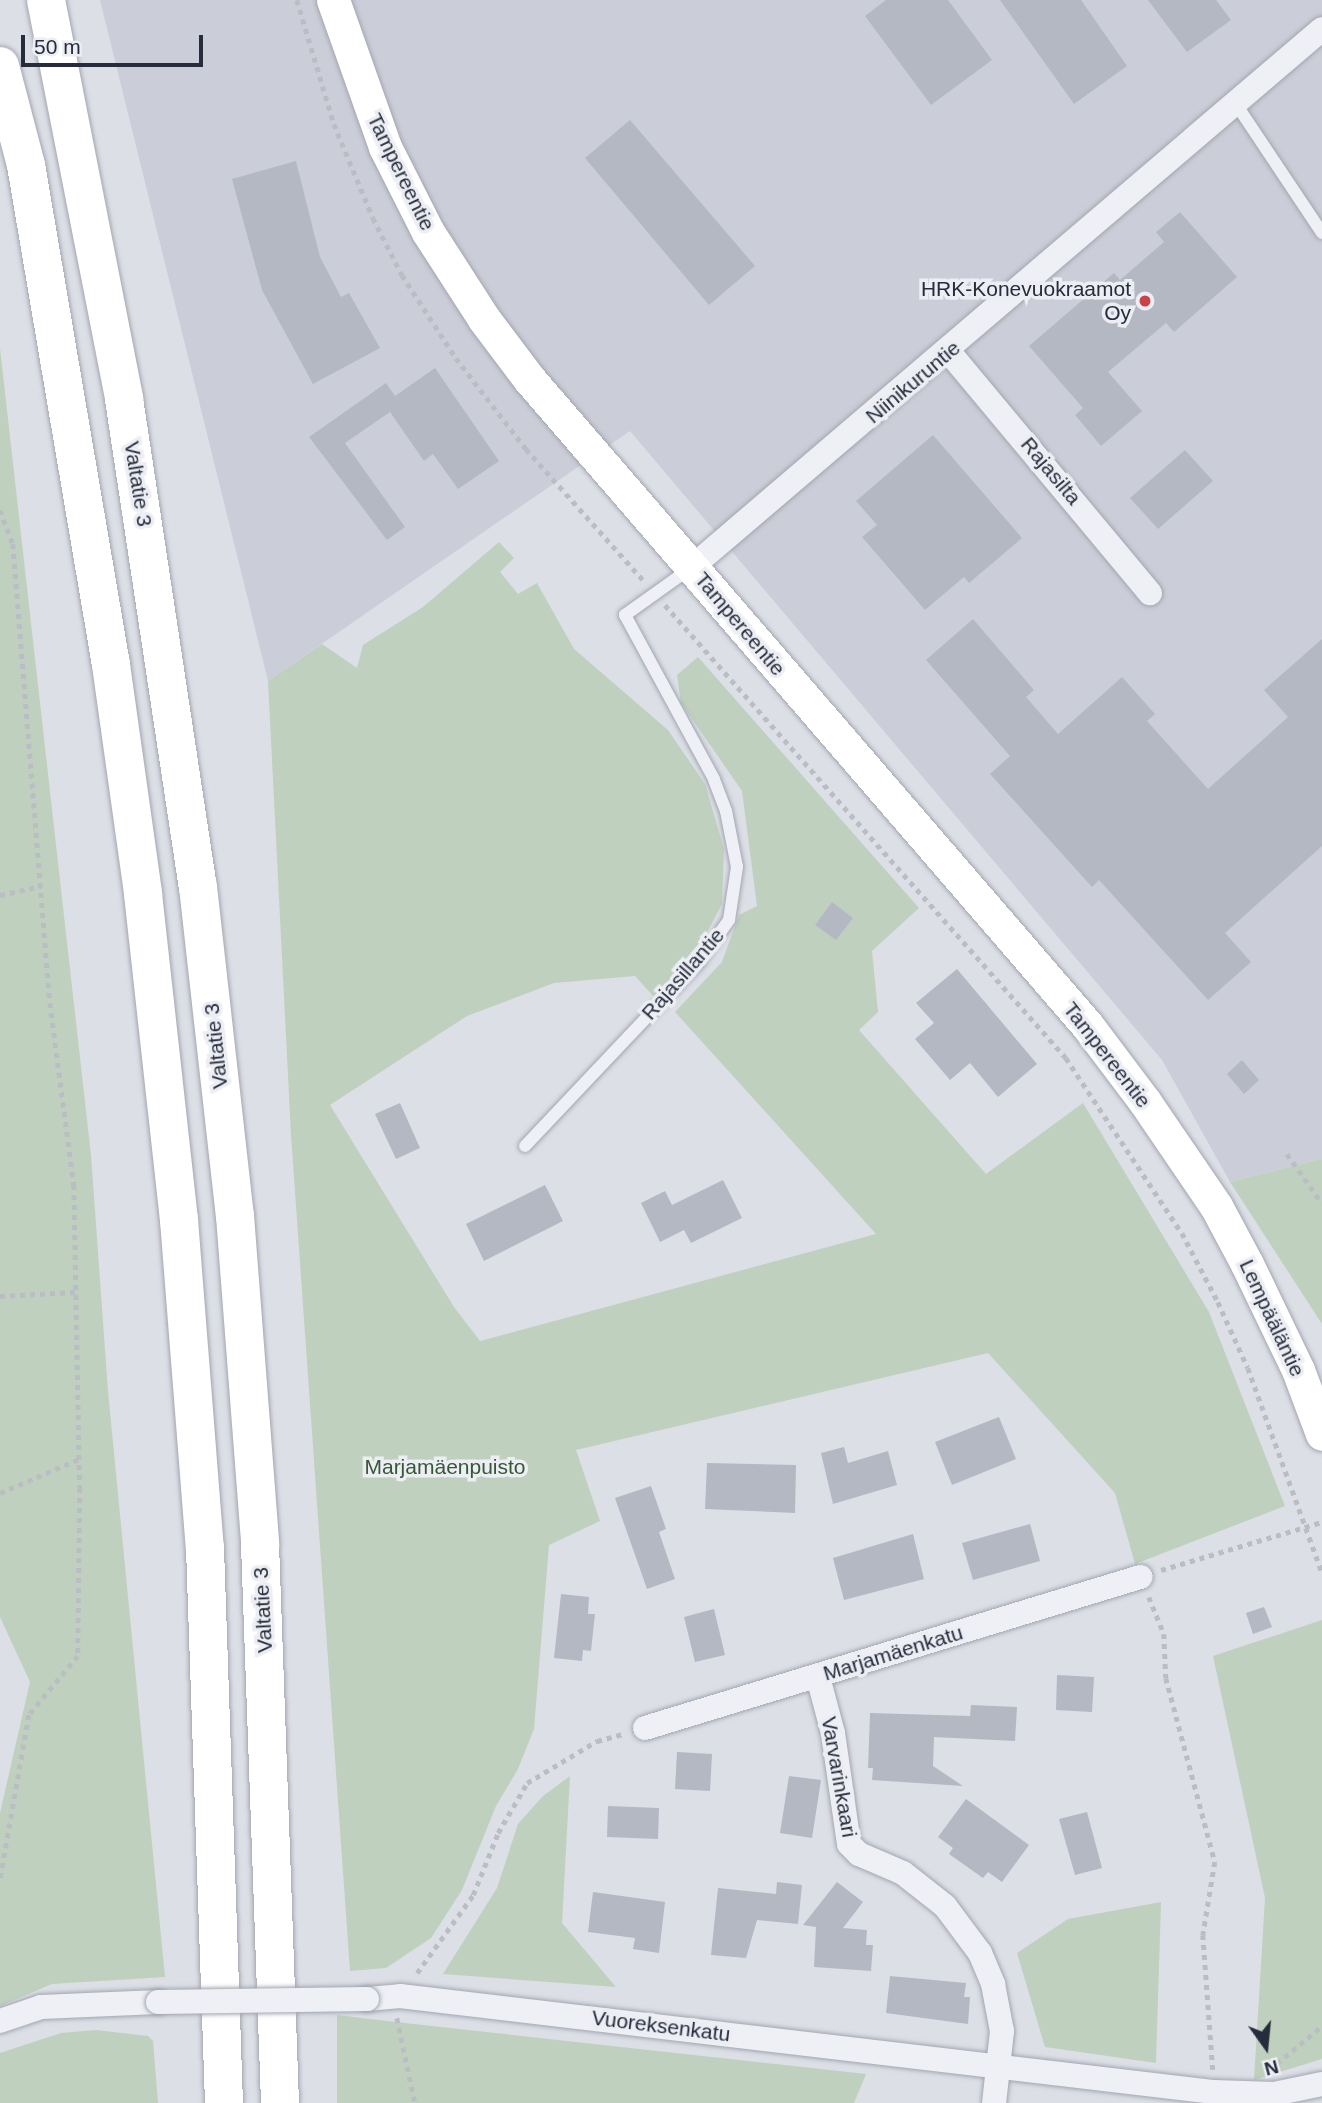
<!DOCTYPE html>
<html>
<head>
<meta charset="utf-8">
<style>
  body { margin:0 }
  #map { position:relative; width:1322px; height:2103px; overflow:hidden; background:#dcdfe6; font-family:Helvetica,sans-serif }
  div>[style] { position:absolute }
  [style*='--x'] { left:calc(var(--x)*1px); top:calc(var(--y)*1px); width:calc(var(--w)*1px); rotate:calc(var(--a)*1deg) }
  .built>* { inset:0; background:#cbced8 }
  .green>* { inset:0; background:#c0d0be }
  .building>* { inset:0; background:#b4b8c3 }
  .path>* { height:4.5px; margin-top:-2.25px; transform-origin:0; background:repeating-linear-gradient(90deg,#bbbdc5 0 5px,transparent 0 10px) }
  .roads { filter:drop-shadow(0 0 2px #a2a6b0) drop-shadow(0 0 2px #a2a6b0) }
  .lane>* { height:12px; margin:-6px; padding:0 6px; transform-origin:6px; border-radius:6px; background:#eff0f5 }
  .street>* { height:24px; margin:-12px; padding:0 12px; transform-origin:12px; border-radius:12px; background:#eff0f5 }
  .secondary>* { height:33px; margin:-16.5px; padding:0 16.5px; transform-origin:16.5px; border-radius:16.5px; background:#fff }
  .highway>* { height:38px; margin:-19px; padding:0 19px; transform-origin:19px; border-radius:19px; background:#fff }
  .bridges { filter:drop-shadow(0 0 2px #a2a6b0) drop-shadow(0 0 2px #a2a6b0) }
  .street-bridge>* { height:24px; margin:-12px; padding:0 12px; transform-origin:12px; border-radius:12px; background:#eff0f5 }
  .dots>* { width:19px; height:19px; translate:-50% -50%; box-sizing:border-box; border:4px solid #eceef4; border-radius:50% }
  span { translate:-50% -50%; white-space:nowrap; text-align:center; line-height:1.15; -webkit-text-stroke:7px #eceef4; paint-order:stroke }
  .street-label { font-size:21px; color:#262c3c }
  .poi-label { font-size:21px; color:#262c3c }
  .right { translate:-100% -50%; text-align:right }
  .park-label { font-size:21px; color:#365834 }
  .north { position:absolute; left:1231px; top:2012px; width:70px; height:70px; -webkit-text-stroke:5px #eceef4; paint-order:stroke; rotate:165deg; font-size:19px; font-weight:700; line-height:28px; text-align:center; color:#262c3c }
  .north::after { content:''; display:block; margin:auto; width:24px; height:32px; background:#262c3c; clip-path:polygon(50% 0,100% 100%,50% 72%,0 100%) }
  .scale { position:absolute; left:21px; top:35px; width:182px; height:32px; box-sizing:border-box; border:4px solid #262c3c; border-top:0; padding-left:9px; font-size:21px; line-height:24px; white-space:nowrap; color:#262c3c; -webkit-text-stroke:5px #eceef4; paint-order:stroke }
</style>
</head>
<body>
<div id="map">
  <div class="built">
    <i style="clip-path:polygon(100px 0,1322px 0,1322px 1159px,1230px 1182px,1162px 1060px,630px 431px,268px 681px)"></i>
  </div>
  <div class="green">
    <i style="clip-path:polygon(0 348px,91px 1155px,108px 1391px,165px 1977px,52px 1984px,0 2006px,0 1813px,30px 1682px,0 1617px)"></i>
    <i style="clip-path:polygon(499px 542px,514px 558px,500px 572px,518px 594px,537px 583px,574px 649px,668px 730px,705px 784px,724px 849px,722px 904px,705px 936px,654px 997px,635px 976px,554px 983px,467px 1016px,330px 1105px,454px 1307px,480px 1341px,876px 1234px,675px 1012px,722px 962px,739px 915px,757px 906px,742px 791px,681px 703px,677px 675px,698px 657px,919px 908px,872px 951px,878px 1012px,859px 1030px,986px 1174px,1083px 1103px,1209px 1312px,1285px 1506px,1135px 1564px,1115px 1493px,988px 1353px,576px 1450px,600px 1521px,549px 1545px,534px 1729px,518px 1769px,496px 1806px,462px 1890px,431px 1938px,386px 1968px,350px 1971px,291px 1135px,268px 681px,322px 644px,357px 668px,363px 645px,423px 607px)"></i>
    <i style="clip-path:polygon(1322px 1159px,1322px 1324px,1230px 1182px)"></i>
    <i style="clip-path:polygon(1322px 1620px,1322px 2059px,1254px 2080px,1265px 1898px,1213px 1656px)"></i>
    <i style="clip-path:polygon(570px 1776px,562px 1923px,616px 1987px,443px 1974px,497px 1888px,518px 1824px,543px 1796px)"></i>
    <i style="clip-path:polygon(1161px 1902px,1156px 2063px,1045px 2047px,1017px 1953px,1068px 1919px)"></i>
    <i style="clip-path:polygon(337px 2015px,387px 2021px,866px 2074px,854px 2103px,337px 2103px)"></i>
    <i style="clip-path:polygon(96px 2030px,148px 2036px,153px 2041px,158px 2103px,0 2103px,0 2053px,61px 2033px)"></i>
  </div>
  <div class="building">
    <i style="clip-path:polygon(886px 0,948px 0,992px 60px,931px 105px,865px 16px)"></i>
    <i style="clip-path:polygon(1000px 0,1081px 0,1127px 66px,1074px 104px)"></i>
    <i style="clip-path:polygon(1148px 0,1216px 0,1231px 20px,1187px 52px)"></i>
    <i style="clip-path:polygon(630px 120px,755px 266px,709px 305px,585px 158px)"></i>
    <i style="clip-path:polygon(296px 161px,320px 257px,341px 297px,349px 293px,380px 348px,313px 384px,262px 290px,232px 179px)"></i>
    <i style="clip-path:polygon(1180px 212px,1237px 277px,1174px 332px,1166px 323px,1108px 372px,1142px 411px,1101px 446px,1075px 415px,1083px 408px,1029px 346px,1114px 273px,1120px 280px,1164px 242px,1156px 232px)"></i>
    <i style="clip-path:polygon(435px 368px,499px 461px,458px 489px,433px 454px,424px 461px,390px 412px,345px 443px,405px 527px,387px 540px,309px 437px,386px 383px,395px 396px)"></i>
    <i style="clip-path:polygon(933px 435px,1022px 538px,969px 583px,964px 577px,925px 610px,862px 537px,877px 525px,856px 501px)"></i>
    <i style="clip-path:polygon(1185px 450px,1213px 481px,1158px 529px,1130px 498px)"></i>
    <i style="clip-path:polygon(973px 619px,1034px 690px,1026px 697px,1058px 734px,1122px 677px,1155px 714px,1147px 721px,1208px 789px,1288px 717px,1264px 690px,1322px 639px,1322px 846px,1225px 933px,1251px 962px,1208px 1000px,1099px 880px,1092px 887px,990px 774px,1010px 756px,926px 660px)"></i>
    <i style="clip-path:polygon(832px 902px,853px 918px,836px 940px,815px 925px)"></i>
    <i style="clip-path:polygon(957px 969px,1037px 1064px,998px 1097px,970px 1063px,950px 1080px,915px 1039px,934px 1023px,916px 1003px)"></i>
    <i style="clip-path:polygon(1242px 1060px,1259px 1080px,1244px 1094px,1227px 1074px)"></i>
    <i style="clip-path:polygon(400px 1103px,420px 1148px,396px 1159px,375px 1114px)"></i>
    <i style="clip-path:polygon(723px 1180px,742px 1218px,691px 1243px,684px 1230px,660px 1242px,641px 1203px,665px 1191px,672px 1205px)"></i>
    <i style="clip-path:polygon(545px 1185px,563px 1221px,484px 1261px,466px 1224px)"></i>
    <i style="clip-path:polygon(999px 1417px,1016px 1459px,952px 1485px,935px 1442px)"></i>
    <i style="clip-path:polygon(844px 1447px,848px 1463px,888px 1451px,897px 1485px,833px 1504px,821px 1453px)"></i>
    <i style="clip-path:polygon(707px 1463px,796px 1465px,795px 1513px,705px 1509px)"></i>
    <i style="clip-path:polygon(651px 1486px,666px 1529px,659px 1532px,675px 1579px,647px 1589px,615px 1498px)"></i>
    <i style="clip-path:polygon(1030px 1524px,1040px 1561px,973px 1580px,962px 1543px)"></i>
    <i style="clip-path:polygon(913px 1534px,924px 1579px,844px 1600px,833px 1558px)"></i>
    <i style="clip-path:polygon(561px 1594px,589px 1597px,588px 1614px,595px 1614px,591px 1651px,583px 1650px,582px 1661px,554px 1658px)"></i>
    <i style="clip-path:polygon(1264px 1607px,1272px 1627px,1253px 1634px,1246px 1613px)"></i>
    <i style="clip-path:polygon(714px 1609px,725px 1655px,695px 1662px,684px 1617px)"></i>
    <i style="clip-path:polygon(1057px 1675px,1094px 1677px,1092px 1712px,1056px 1710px)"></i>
    <i style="clip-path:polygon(971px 1705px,1017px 1707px,1015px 1741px,934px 1737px,933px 1766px,963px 1786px,872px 1780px,873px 1768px,868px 1768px,870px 1713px,970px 1716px)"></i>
    <i style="clip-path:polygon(677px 1752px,712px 1754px,710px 1791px,675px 1789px)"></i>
    <i style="clip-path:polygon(789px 1776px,821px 1780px,812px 1838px,780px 1833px)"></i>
    <i style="clip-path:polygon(966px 1799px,1029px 1845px,1002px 1882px,988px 1872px,983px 1878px,949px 1854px,953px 1848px,938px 1837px)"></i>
    <i style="clip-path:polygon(608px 1806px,659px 1808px,658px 1839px,607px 1837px)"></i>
    <i style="clip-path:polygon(1087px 1812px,1102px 1868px,1075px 1875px,1059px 1819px)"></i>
    <i style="clip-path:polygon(777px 1882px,802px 1885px,798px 1924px,757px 1920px,746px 1958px,711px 1955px,718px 1888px,776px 1894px)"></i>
    <i style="clip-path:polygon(837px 1882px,863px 1902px,843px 1928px,867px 1930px,866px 1945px,873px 1945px,871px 1971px,814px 1967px,816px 1927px,803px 1925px)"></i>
    <i style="clip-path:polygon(593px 1892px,665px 1902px,659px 1953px,633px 1949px,635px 1938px,588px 1932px)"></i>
    <i style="clip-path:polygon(890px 1976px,966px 1983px,964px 1997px,970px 1997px,968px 2024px,886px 2013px)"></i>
  </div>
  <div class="path">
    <i style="--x:297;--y:0;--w:129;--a:73.4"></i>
    <i style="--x:334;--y:124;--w:102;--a:67.5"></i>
    <i style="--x:373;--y:218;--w:64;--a:63"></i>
    <i style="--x:402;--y:275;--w:99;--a:57"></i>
    <i style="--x:456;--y:358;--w:115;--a:52.4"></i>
    <i style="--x:526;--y:449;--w:176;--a:48.2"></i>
    <i style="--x:0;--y:510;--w:36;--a:69"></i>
    <i style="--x:13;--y:544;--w:460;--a:85.4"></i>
    <i style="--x:50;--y:1003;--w:184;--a:82.5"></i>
    <i style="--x:74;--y:1185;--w:303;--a:88.9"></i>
    <i style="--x:80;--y:1488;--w:168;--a:90.7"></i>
    <i style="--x:78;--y:1656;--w:77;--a:129.7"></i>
    <i style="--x:29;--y:1715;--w:169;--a:99.9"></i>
    <i style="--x:665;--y:605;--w:605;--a:48.48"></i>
    <i style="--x:1066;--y:1058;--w:210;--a:56.5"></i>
    <i style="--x:1182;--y:1233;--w:78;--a:62.4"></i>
    <i style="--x:1218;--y:1302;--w:72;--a:65.6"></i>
    <i style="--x:1248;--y:1368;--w:217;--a:70.1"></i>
    <i style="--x:0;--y:895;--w:42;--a:-12.4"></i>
    <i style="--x:1287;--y:1154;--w:60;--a:54.5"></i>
    <i style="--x:0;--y:1296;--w:75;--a:-3.1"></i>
    <i style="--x:0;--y:1493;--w:86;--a:-23.3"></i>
    <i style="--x:1161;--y:1570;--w:168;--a:-16.6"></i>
    <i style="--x:1149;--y:1597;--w:40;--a:68"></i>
    <i style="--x:1164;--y:1634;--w:44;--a:87.4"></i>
    <i style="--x:1166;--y:1678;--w:190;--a:75.1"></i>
    <i style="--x:1215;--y:1862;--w:74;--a:99.3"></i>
    <i style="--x:1203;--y:1935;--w:135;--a:85.8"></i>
    <i style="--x:417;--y:1973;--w:96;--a:-54.3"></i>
    <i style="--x:473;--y:1895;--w:67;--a:-68"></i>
    <i style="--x:498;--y:1833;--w:58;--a:-59.9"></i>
    <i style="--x:527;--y:1783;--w:82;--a:-31"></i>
    <i style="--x:597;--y:1741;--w:28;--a:-15"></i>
    <i style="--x:397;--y:2018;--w:87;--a:78"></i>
    <i style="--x:1269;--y:2070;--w:69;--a:-39.7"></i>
  </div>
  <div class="roads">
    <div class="lane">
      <i style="--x:1236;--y:104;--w:155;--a:56.3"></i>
      <i style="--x:525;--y:1146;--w:253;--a:-46.6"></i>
      <i style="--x:699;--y:962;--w:52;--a:-54.5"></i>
      <i style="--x:729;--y:920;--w:54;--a:-81.4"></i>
      <i style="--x:737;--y:867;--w:57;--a:-101.1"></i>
      <i style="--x:726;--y:811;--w:34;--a:-111"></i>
      <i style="--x:714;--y:779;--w:187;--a:-118.5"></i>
      <i style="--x:625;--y:615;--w:82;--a:-35.6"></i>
    </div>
    <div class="street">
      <i style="--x:949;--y:352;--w:314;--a:50.2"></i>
      <i style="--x:692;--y:567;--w:828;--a:-40.5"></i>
      <i style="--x:818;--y:1677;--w:58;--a:75"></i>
      <i style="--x:833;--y:1733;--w:112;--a:81.8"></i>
      <i style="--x:849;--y:1844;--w:14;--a:45"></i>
      <i style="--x:859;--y:1854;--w:48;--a:23.4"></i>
      <i style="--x:903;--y:1873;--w:53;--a:38.2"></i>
      <i style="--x:945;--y:1906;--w:59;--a:53.3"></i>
      <i style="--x:980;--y:1953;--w:34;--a:67"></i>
      <i style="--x:993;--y:1984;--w:48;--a:79.2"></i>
      <i style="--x:1002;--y:2031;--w:72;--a:96.3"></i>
      <i style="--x:645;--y:1728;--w:518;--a:-16.96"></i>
      <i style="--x:367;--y:1999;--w:33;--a:-5"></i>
      <i style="--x:400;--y:1996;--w:820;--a:6.73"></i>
      <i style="--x:1214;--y:2092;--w:60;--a:1.9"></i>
      <i style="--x:1274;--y:2094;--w:49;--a:-11.8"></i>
      <i style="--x:0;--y:2021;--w:43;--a:-18.9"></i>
      <i style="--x:41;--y:2007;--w:117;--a:-2.4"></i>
    </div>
    <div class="secondary">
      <i style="--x:333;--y:0;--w:156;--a:70.5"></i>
      <i style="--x:385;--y:147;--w:95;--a:63.2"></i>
      <i style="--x:428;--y:232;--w:103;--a:57.2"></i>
      <i style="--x:484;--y:319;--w:76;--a:53"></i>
      <i style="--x:530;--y:380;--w:852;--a:49.19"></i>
      <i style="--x:1087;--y:1025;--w:96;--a:53"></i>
      <i style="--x:1145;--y:1102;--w:126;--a:55.7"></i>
      <i style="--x:1216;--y:1206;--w:66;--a:61.9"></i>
      <i style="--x:1247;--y:1264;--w:118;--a:64.3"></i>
      <i style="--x:1298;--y:1370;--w:68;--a:69.4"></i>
    </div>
    <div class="highway">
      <i style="--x:46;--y:0;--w:407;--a:78.9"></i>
      <i style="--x:124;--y:399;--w:494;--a:81.4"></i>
      <i style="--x:198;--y:887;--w:331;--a:83.6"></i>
      <i style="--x:235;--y:1216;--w:329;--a:85.6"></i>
      <i style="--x:260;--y:1544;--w:559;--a:87.95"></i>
      <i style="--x:0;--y:66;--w:102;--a:75.3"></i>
      <i style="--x:26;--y:165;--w:507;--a:80.35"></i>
      <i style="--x:111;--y:665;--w:231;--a:82"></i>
      <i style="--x:143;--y:894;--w:328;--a:83.7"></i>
      <i style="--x:179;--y:1220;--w:329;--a:85.5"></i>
      <i style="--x:205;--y:1548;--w:555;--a:88.04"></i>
    </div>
  </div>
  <div class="bridges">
    <div class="street-bridge">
      <i style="--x:158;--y:2002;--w:209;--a:-0.8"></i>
    </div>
  </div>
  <div class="dots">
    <i style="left:1145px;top:301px;background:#cb4246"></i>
  </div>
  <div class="street-label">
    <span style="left:401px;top:172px;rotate:64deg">Tampereentie</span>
    <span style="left:913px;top:382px;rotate:-40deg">Niinikuruntie</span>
    <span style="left:1051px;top:471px;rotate:50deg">Rajasilta</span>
    <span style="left:138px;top:484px;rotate:81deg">Valtatie 3</span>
    <span style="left:740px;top:624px;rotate:50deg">Tampereentie</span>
    <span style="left:683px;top:974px;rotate:-49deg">Rajasillantie</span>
    <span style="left:216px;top:1046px;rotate:-96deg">Valtatie 3</span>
    <span style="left:1107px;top:1055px;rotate:52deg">Tampereentie</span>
    <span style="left:1272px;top:1318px;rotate:65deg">Lempääläntie</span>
    <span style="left:263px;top:1610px;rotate:-93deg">Valtatie 3</span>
    <span style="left:893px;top:1653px;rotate:-17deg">Marjamäenkatu</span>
    <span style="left:839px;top:1777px;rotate:80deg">Varvarinkaari</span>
    <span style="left:661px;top:2026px;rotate:7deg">Vuoreksenkatu</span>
  </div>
  <div class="poi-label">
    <span class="right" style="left:1131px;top:301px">HRK-Konevuokraamot<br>Oy</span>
  </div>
  <div class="park-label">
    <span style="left:445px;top:1467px">Marjamäenpuisto</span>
  </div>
  <div class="north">N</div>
  <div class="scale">50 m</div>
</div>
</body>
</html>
